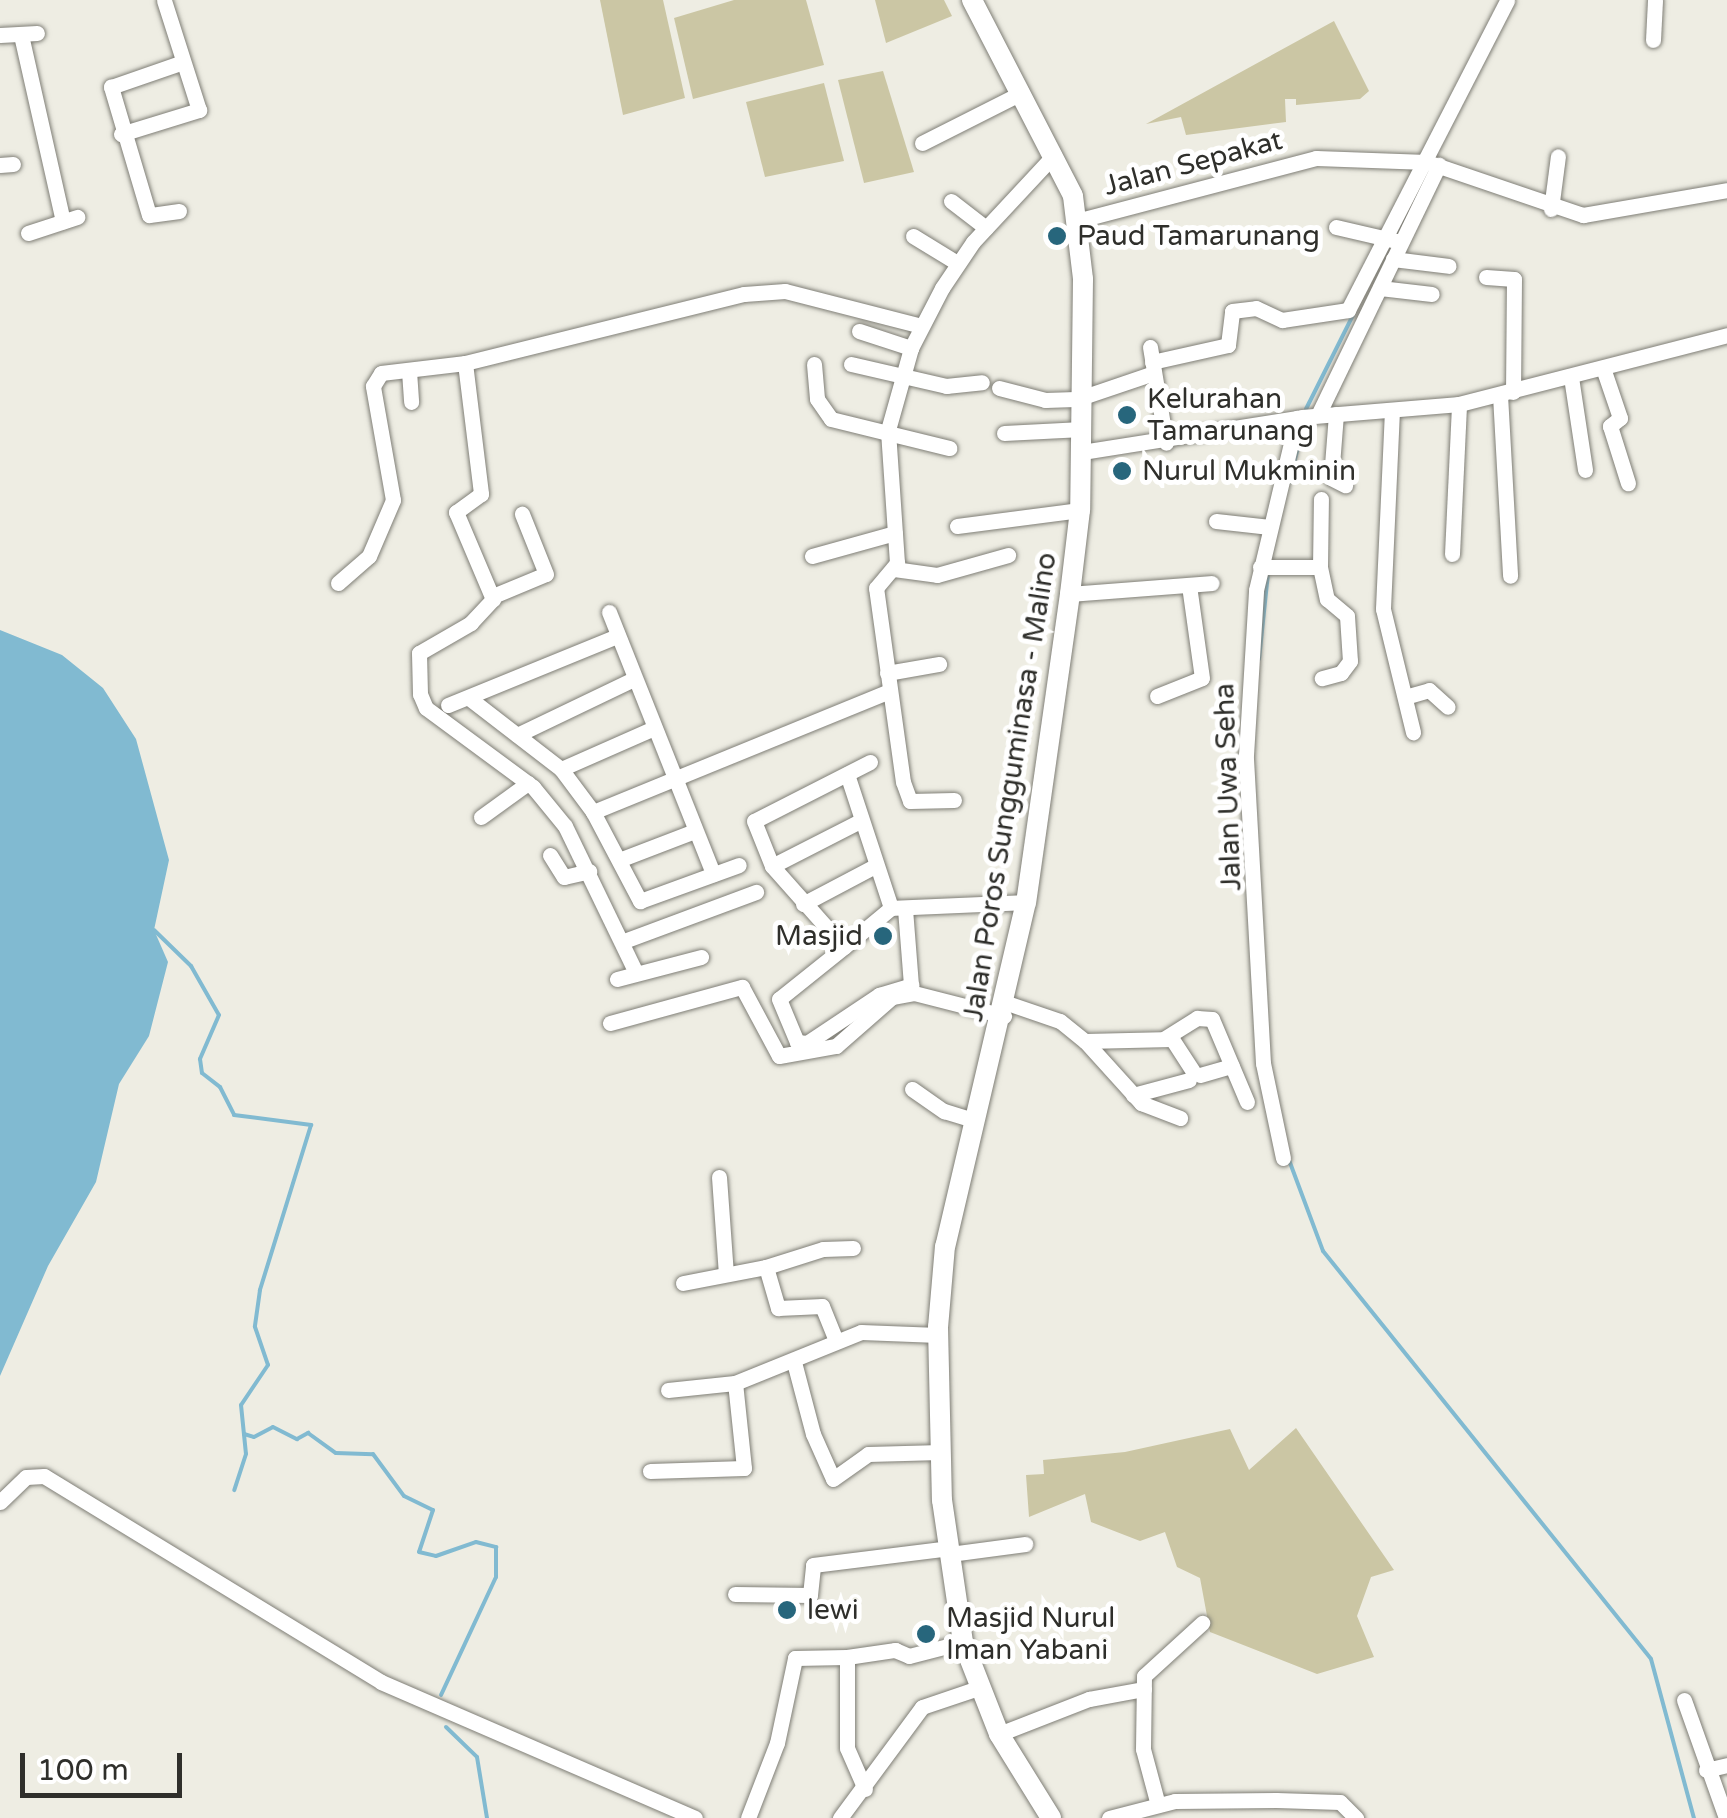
<!DOCTYPE html>
<html>
<head>
<meta charset="utf-8">
<style>
  body { margin:0 }
  #map { position:relative; width:1727px; height:1818px; overflow:hidden; background:#eeede3; font-family:"Varela Round",sans-serif }
  div>[style] { position:absolute }
  [style*='--x'] { left:calc(var(--x)*1px); top:calc(var(--y)*1px); width:calc(var(--w)*1px); rotate:calc(var(--a)*1deg) }
  .green>* { inset:0; background:#cbc6a4 }
  .water>* { inset:0; background:#81bad1 }
  .stream>* { height:4px; margin:-2px; padding:0 2px; transform-origin:2px; border-radius:2px; background:#81bad1 }
  .roads { filter:drop-shadow(0 0 2px #7f7e76) drop-shadow(0 0 2px #7f7e76) }
  .minor>* { height:15px; margin:-7.5px; padding:0 7.5px; transform-origin:7.5px; border-radius:7.5px; background:#fff }
  .major>* { height:20px; margin:-10px; padding:0 10px; transform-origin:10px; border-radius:10px; background:#fff }
  .dots>* { width:28px; height:28px; translate:-50% -50%; box-sizing:border-box; border:5px solid #fff; border-radius:50% }
  span { translate:-50% -50%; white-space:nowrap; text-align:center; line-height:1.15; -webkit-text-stroke:10px #fff; paint-order:stroke }
  .street-label { font-size:28px; color:#2f2f2b }
  .poi-label { font-size:28px; color:#2f2f2b }
  .left { translate:0 -50%; text-align:left }
  .right { translate:-100% -50%; text-align:right }
  .scale { position:absolute; left:20px; top:1753px; width:162px; height:45px; box-sizing:border-box; border:5px solid #2f2f2b; border-top:0; padding-left:12px; font-size:30px; line-height:35px; white-space:nowrap; color:#2f2f2b; -webkit-text-stroke:8px #fff; paint-order:stroke }
</style>
</head>
<body>
<div id="map">
  <div class="green">
    <i style="clip-path:polygon(600px 0,663px 0,685px 98px,623px 115px)"></i>
    <i style="clip-path:polygon(734px 0,806px 0,824px 65px,693px 99px,674px 18px)"></i>
    <i style="clip-path:polygon(875px 0,944px 0,952px 16px,886px 43px)"></i>
    <i style="clip-path:polygon(1334px 21px,1369px 91px,1360px 99px,1296px 105px,1296px 99px,1285px 99px,1286px 122px,1186px 135px,1181px 117px,1146px 124px)"></i>
    <i style="clip-path:polygon(883px 71px,914px 172px,864px 183px,838px 80px)"></i>
    <i style="clip-path:polygon(824px 83px,844px 161px,765px 177px,746px 102px)"></i>
    <i style="clip-path:polygon(1296px 1428px,1394px 1570px,1371px 1577px,1357px 1616px,1374px 1657px,1317px 1674px,1210px 1632px,1200px 1578px,1177px 1567px,1165px 1532px,1140px 1541px,1091px 1522px,1085px 1494px,1029px 1517px,1026px 1475px,1044px 1474px,1043px 1460px,1125px 1452px,1230px 1429px,1249px 1470px)"></i>
  </div>
  <div class="water">
    <i style="clip-path:polygon(0 630px,62px 655px,103px 688px,136px 739px,169px 860px,154px 930px,168px 962px,149px 1036px,119px 1084px,96px 1182px,48px 1266px,0 1376px)"></i>
  </div>
  <div class="stream">
    <i style="--x:1394;--y:236;--w:30;--a:-63"></i>
    <i style="--x:1306;--y:409;--w:105;--a:-63.4"></i>
    <i style="--x:1289;--y:482;--w:60;--a:-75.5"></i>
    <i style="--x:1259;--y:659;--w:85;--a:-84"></i>
    <i style="--x:154;--y:930;--w:52;--a:44.2"></i>
    <i style="--x:191;--y:966;--w:56;--a:60.3"></i>
    <i style="--x:219;--y:1015;--w:48;--a:113.4"></i>
    <i style="--x:200;--y:1059;--w:14;--a:82"></i>
    <i style="--x:202;--y:1073;--w:23;--a:38"></i>
    <i style="--x:220;--y:1087;--w:31;--a:63"></i>
    <i style="--x:234;--y:1115;--w:78;--a:7.4"></i>
    <i style="--x:311;--y:1125;--w:173;--a:107.2"></i>
    <i style="--x:260;--y:1290;--w:37;--a:98"></i>
    <i style="--x:255;--y:1327;--w:40;--a:71.1"></i>
    <i style="--x:268;--y:1365;--w:48;--a:124"></i>
    <i style="--x:241;--y:1405;--w:49;--a:84.2"></i>
    <i style="--x:246;--y:1454;--w:38;--a:108"></i>
    <i style="--x:1289;--y:1160;--w:97;--a:69.5"></i>
    <i style="--x:1323;--y:1251;--w:523;--a:51.2"></i>
    <i style="--x:1651;--y:1659;--w:165;--a:74.9"></i>
    <i style="--x:244;--y:1434;--w:10;--a:17"></i>
    <i style="--x:254;--y:1437;--w:21;--a:-28"></i>
    <i style="--x:273;--y:1427;--w:27;--a:27"></i>
    <i style="--x:297;--y:1439;--w:13;--a:-29"></i>
    <i style="--x:308;--y:1433;--w:34;--a:36"></i>
    <i style="--x:336;--y:1453;--w:37;--a:2"></i>
    <i style="--x:373;--y:1454;--w:52;--a:53.6"></i>
    <i style="--x:404;--y:1496;--w:32;--a:26"></i>
    <i style="--x:433;--y:1510;--w:44;--a:108.4"></i>
    <i style="--x:419;--y:1552;--w:17;--a:13"></i>
    <i style="--x:436;--y:1556;--w:42;--a:-19.3"></i>
    <i style="--x:476;--y:1542;--w:21;--a:14"></i>
    <i style="--x:496;--y:1547;--w:30;--a:90"></i>
    <i style="--x:496;--y:1577;--w:130;--a:115"></i>
    <i style="--x:446;--y:1727;--w:43;--a:44.1"></i>
    <i style="--x:477;--y:1757;--w:62;--a:80.7"></i>
  </div>
  <div class="roads">
    <div class="minor">
      <i style="--x:0;--y:35;--w:37;--a:-3"></i>
      <i style="--x:21;--y:35;--w:191;--a:77.3"></i>
      <i style="--x:1653;--y:40;--w:40;--a:-87.1"></i>
      <i style="--x:121;--y:134;--w:82;--a:-17.1"></i>
      <i style="--x:199;--y:110;--w:115;--a:-107.7"></i>
      <i style="--x:922;--y:143;--w:111;--a:-26.8"></i>
      <i style="--x:0;--y:165;--w:13;--a:-4"></i>
      <i style="--x:951;--y:201;--w:44;--a:37.6"></i>
      <i style="--x:1551;--y:209;--w:53;--a:-82.5"></i>
      <i style="--x:179;--y:211;--w:30;--a:172"></i>
      <i style="--x:149;--y:215;--w:134;--a:-106.5"></i>
      <i style="--x:111;--y:87;--w:76;--a:-19.1"></i>
      <i style="--x:1080;--y:220;--w:244;--a:-14.7"></i>
      <i style="--x:1316;--y:158;--w:111;--a:2.1"></i>
      <i style="--x:1427;--y:162;--w:165;--a:18.8"></i>
      <i style="--x:1583;--y:215;--w:146;--a:-9.8"></i>
      <i style="--x:1336;--y:227;--w:62;--a:13.1"></i>
      <i style="--x:28;--y:233;--w:52;--a:-18.1"></i>
      <i style="--x:913;--y:236;--w:52;--a:31.5"></i>
      <i style="--x:1393;--y:259;--w:56;--a:7.1"></i>
      <i style="--x:1486;--y:277;--w:28;--a:4"></i>
      <i style="--x:1514;--y:279;--w:113;--a:90.5"></i>
      <i style="--x:1380;--y:288;--w:52;--a:6.6"></i>
      <i style="--x:859;--y:331;--w:55;--a:18.1"></i>
      <i style="--x:1150;--y:347;--w:97;--a:80.5"></i>
      <i style="--x:1152;--y:362;--w:78;--a:-12.6"></i>
      <i style="--x:1228;--y:345;--w:34;--a:-83"></i>
      <i style="--x:1232;--y:311;--w:24;--a:-7"></i>
      <i style="--x:1256;--y:308;--w:29;--a:25"></i>
      <i style="--x:1282;--y:320;--w:67;--a:-8.6"></i>
      <i style="--x:1348;--y:310;--w:348;--a:-62.8"></i>
      <i style="--x:465;--y:363;--w:132;--a:83"></i>
      <i style="--x:481;--y:494;--w:31;--a:144"></i>
      <i style="--x:456;--y:512;--w:95;--a:67"></i>
      <i style="--x:493;--y:599;--w:33;--a:133"></i>
      <i style="--x:471;--y:623;--w:60;--a:150"></i>
      <i style="--x:419;--y:653;--w:41;--a:88.6"></i>
      <i style="--x:420;--y:694;--w:15;--a:67"></i>
      <i style="--x:426;--y:708;--w:133;--a:36.4"></i>
      <i style="--x:533;--y:787;--w:50;--a:50.6"></i>
      <i style="--x:565;--y:826;--w:163;--a:64.2"></i>
      <i style="--x:814;--y:364;--w:35;--a:85"></i>
      <i style="--x:817;--y:399;--w:24;--a:55"></i>
      <i style="--x:831;--y:419;--w:122;--a:13.8"></i>
      <i style="--x:851;--y:364;--w:98;--a:13"></i>
      <i style="--x:946;--y:386;--w:36;--a:-6"></i>
      <i style="--x:1603;--y:368;--w:53;--a:71.2"></i>
      <i style="--x:1620;--y:418;--w:13;--a:141"></i>
      <i style="--x:1610;--y:426;--w:60;--a:72.5"></i>
      <i style="--x:409;--y:371;--w:31;--a:86"></i>
      <i style="--x:1571;--y:377;--w:94;--a:81.4"></i>
      <i style="--x:999;--y:388;--w:48;--a:14.6"></i>
      <i style="--x:1045;--y:400;--w:38;--a:-2"></i>
      <i style="--x:1500;--y:395;--w:181;--a:86.8"></i>
      <i style="--x:1083;--y:397;--w:75;--a:-18.7"></i>
      <i style="--x:1392;--y:410;--w:199;--a:92.6"></i>
      <i style="--x:1383;--y:609;--w:127;--a:76.3"></i>
      <i style="--x:1336;--y:414;--w:64;--a:94.5"></i>
      <i style="--x:1331;--y:478;--w:16;--a:27"></i>
      <i style="--x:1318;--y:415;--w:278;--a:-64.2"></i>
      <i style="--x:1004;--y:433;--w:78;--a:-2.9"></i>
      <i style="--x:1082;--y:452;--w:223;--a:-9"></i>
      <i style="--x:1302;--y:417;--w:158;--a:-4.7"></i>
      <i style="--x:1459;--y:404;--w:277;--a:-14.4"></i>
      <i style="--x:1216;--y:521;--w:54;--a:6.3"></i>
      <i style="--x:957;--y:526;--w:124;--a:-7.4"></i>
      <i style="--x:1452;--y:554;--w:150;--a:-87.3"></i>
      <i style="--x:812;--y:556;--w:86;--a:-15.5"></i>
      <i style="--x:1260;--y:567;--w:60;--a:0"></i>
      <i style="--x:1320;--y:567;--w:33;--a:78"></i>
      <i style="--x:1327;--y:599;--w:26;--a:40"></i>
      <i style="--x:1347;--y:616;--w:45;--a:86.2"></i>
      <i style="--x:1350;--y:661;--w:15;--a:127"></i>
      <i style="--x:1341;--y:673;--w:20;--a:165"></i>
      <i style="--x:1320;--y:567;--w:68;--a:-89.2"></i>
      <i style="--x:894;--y:569;--w:43;--a:7.9"></i>
      <i style="--x:937;--y:575;--w:74;--a:-15.7"></i>
      <i style="--x:338;--y:583;--w:41;--a:-41.1"></i>
      <i style="--x:369;--y:556;--w:61;--a:-66.8"></i>
      <i style="--x:393;--y:500;--w:116;--a:-100"></i>
      <i style="--x:373;--y:386;--w:15;--a:-58"></i>
      <i style="--x:381;--y:373;--w:85;--a:-6.8"></i>
      <i style="--x:465;--y:363;--w:287;--a:-13.9"></i>
      <i style="--x:744;--y:294;--w:41;--a:-4.2"></i>
      <i style="--x:785;--y:291;--w:140;--a:14.4"></i>
      <i style="--x:1070;--y:594;--w:142;--a:-4.4"></i>
      <i style="--x:493;--y:596;--w:57;--a:-22.5"></i>
      <i style="--x:546;--y:574;--w:65;--a:-111.8"></i>
      <i style="--x:609;--y:612;--w:282;--a:68.3"></i>
      <i style="--x:887;--y:673;--w:53;--a:-9.8"></i>
      <i style="--x:1157;--y:696;--w:48;--a:-21.8"></i>
      <i style="--x:1202;--y:678;--w:93;--a:-98"></i>
      <i style="--x:1405;--y:697;--w:25;--a:-16"></i>
      <i style="--x:1429;--y:690;--w:25;--a:42"></i>
      <i style="--x:469;--y:698;--w:116;--a:37.7"></i>
      <i style="--x:561;--y:769;--w:54;--a:53.3"></i>
      <i style="--x:593;--y:812;--w:101;--a:62.2"></i>
      <i style="--x:640;--y:901;--w:105;--a:-20"></i>
      <i style="--x:448;--y:705;--w:183;--a:-22.2"></i>
      <i style="--x:517;--y:735;--w:130;--a:-25.6"></i>
      <i style="--x:870;--y:762;--w:130;--a:153"></i>
      <i style="--x:754;--y:821;--w:48;--a:68.2"></i>
      <i style="--x:772;--y:866;--w:108;--a:48.4"></i>
      <i style="--x:844;--y:947;--w:61;--a:-39.7"></i>
      <i style="--x:561;--y:769;--w:102;--a:-23.8"></i>
      <i style="--x:847;--y:774;--w:141;--a:71.8"></i>
      <i style="--x:891;--y:908;--w:135;--a:-2.5"></i>
      <i style="--x:954;--y:800;--w:44;--a:178.7"></i>
      <i style="--x:910;--y:801;--w:20;--a:-110"></i>
      <i style="--x:903;--y:782;--w:196;--a:-97.9"></i>
      <i style="--x:876;--y:588;--w:33;--a:-50"></i>
      <i style="--x:897;--y:563;--w:133;--a:-93.9"></i>
      <i style="--x:888;--y:430;--w:85;--a:-74.3"></i>
      <i style="--x:911;--y:348;--w:68;--a:-62.7"></i>
      <i style="--x:942;--y:288;--w:55;--a:-56"></i>
      <i style="--x:973;--y:242;--w:119;--a:-47"></i>
      <i style="--x:593;--y:812;--w:320;--a:-22.2"></i>
      <i style="--x:481;--y:817;--w:58;--a:-35.9"></i>
      <i style="--x:550;--y:855;--w:26;--a:58"></i>
      <i style="--x:564;--y:877;--w:26;--a:-13"></i>
      <i style="--x:619;--y:860;--w:81;--a:-20.9"></i>
      <i style="--x:772;--y:866;--w:97;--a:-27.1"></i>
      <i style="--x:803;--y:904;--w:79;--a:-27.9"></i>
      <i style="--x:624;--y:941;--w:141;--a:-20.4"></i>
      <i style="--x:844;--y:947;--w:83;--a:141.3"></i>
      <i style="--x:779;--y:999;--w:47;--a:67.3"></i>
      <i style="--x:797;--y:1042;--w:10;--a:6"></i>
      <i style="--x:807;--y:1043;--w:87;--a:-33.7"></i>
      <i style="--x:879;--y:995;--w:34;--a:-17"></i>
      <i style="--x:911;--y:985;--w:76;--a:-94.5"></i>
      <i style="--x:617;--y:979;--w:87;--a:-14.7"></i>
      <i style="--x:1007;--y:1003;--w:56;--a:18.8"></i>
      <i style="--x:1060;--y:1021;--w:32;--a:39"></i>
      <i style="--x:1085;--y:1041;--w:87;--a:-1.3"></i>
      <i style="--x:1172;--y:1039;--w:38;--a:57"></i>
      <i style="--x:610;--y:1023;--w:137;--a:-15.3"></i>
      <i style="--x:742;--y:987;--w:78;--a:61.8"></i>
      <i style="--x:779;--y:1056;--w:58;--a:-10"></i>
      <i style="--x:836;--y:1046;--w:74;--a:-41.2"></i>
      <i style="--x:892;--y:997;--w:22;--a:-10"></i>
      <i style="--x:914;--y:993;--w:93;--a:14.3"></i>
      <i style="--x:1165;--y:1038;--w:38;--a:-32"></i>
      <i style="--x:1197;--y:1018;--w:15;--a:4"></i>
      <i style="--x:1212;--y:1019;--w:90;--a:67.1"></i>
      <i style="--x:1085;--y:1041;--w:84;--a:47.9"></i>
      <i style="--x:1141;--y:1103;--w:42;--a:21"></i>
      <i style="--x:1200;--y:1075;--w:33;--a:-16"></i>
      <i style="--x:912;--y:1089;--w:39;--a:35"></i>
      <i style="--x:944;--y:1111;--w:31;--a:17"></i>
      <i style="--x:1133;--y:1095;--w:58;--a:-15"></i>
      <i style="--x:1283;--y:1158;--w:97;--a:-101.9"></i>
      <i style="--x:1263;--y:1063;--w:308;--a:-93.2"></i>
      <i style="--x:1246;--y:755;--w:165;--a:-86.5"></i>
      <i style="--x:1256;--y:590;--w:177;--a:-76.6"></i>
      <i style="--x:719;--y:1177;--w:97;--a:85.9"></i>
      <i style="--x:766;--y:1267;--w:60;--a:-17.5"></i>
      <i style="--x:823;--y:1249;--w:30;--a:-2"></i>
      <i style="--x:683;--y:1283;--w:85;--a:-10.9"></i>
      <i style="--x:766;--y:1267;--w:43;--a:73.7"></i>
      <i style="--x:778;--y:1308;--w:44;--a:-2.6"></i>
      <i style="--x:822;--y:1306;--w:38;--a:68"></i>
      <i style="--x:794;--y:1362;--w:74;--a:75.2"></i>
      <i style="--x:813;--y:1434;--w:49;--a:66"></i>
      <i style="--x:833;--y:1479;--w:43;--a:-35.5"></i>
      <i style="--x:868;--y:1454;--w:73;--a:-1.6"></i>
      <i style="--x:668;--y:1390;--w:67;--a:-6"></i>
      <i style="--x:735;--y:1383;--w:136;--a:-22"></i>
      <i style="--x:861;--y:1332;--w:77;--a:2.2"></i>
      <i style="--x:650;--y:1471;--w:94;--a:-1.8"></i>
      <i style="--x:744;--y:1468;--w:85;--a:-96"></i>
      <i style="--x:0;--y:1502;--w:36;--a:-44"></i>
      <i style="--x:26;--y:1477;--w:18;--a:-3"></i>
      <i style="--x:44;--y:1476;--w:395;--a:31.4"></i>
      <i style="--x:381;--y:1682;--w:342;--a:23.4"></i>
      <i style="--x:950;--y:1554;--w:76;--a:-7.6"></i>
      <i style="--x:735;--y:1594;--w:75;--a:0.8"></i>
      <i style="--x:810;--y:1595;--w:30;--a:-84"></i>
      <i style="--x:813;--y:1565;--w:138;--a:-7.1"></i>
      <i style="--x:1684;--y:1700;--w:125;--a:70.4"></i>
      <i style="--x:999;--y:1734;--w:97;--a:-21.3"></i>
      <i style="--x:1089;--y:1699;--w:56;--a:-10.3"></i>
      <i style="--x:1706;--y:1770;--w:22;--a:-13"></i>
      <i style="--x:865;--y:1789;--w:45;--a:-113.7"></i>
      <i style="--x:847;--y:1748;--w:91;--a:-90"></i>
      <i style="--x:847;--y:1657;--w:49;--a:-8.3"></i>
      <i style="--x:895;--y:1650;--w:15;--a:23"></i>
      <i style="--x:909;--y:1656;--w:56;--a:-14.5"></i>
      <i style="--x:1158;--y:1805;--w:58;--a:-105"></i>
      <i style="--x:1143;--y:1749;--w:73;--a:-89.2"></i>
      <i style="--x:1144;--y:1676;--w:79;--a:-42.4"></i>
      <i style="--x:748;--y:1818;--w:80;--a:-68.9"></i>
      <i style="--x:777;--y:1743;--w:87;--a:-78"></i>
      <i style="--x:795;--y:1658;--w:52;--a:-1.1"></i>
      <i style="--x:840;--y:1818;--w:138;--a:-53.5"></i>
      <i style="--x:922;--y:1707;--w:59;--a:-18.7"></i>
      <i style="--x:1109;--y:1818;--w:68;--a:-14.4"></i>
      <i style="--x:1175;--y:1801;--w:101;--a:-0.6"></i>
      <i style="--x:1276;--y:1800;--w:64;--a:1.8"></i>
      <i style="--x:1340;--y:1802;--w:23;--a:45"></i>
    </div>
    <div class="major">
      <i style="--x:972;--y:0;--w:220;--a:62.7"></i>
      <i style="--x:1073;--y:196;--w:84;--a:83.1"></i>
      <i style="--x:1083;--y:279;--w:231;--a:90.7"></i>
      <i style="--x:1080;--y:510;--w:85;--a:96.8"></i>
      <i style="--x:1070;--y:594;--w:311;--a:98.1"></i>
      <i style="--x:1026;--y:902;--w:353;--a:103.2"></i>
      <i style="--x:945;--y:1246;--w:81;--a:94.9"></i>
      <i style="--x:938;--y:1327;--w:173;--a:88.7"></i>
      <i style="--x:942;--y:1500;--w:144;--a:81.6"></i>
      <i style="--x:963;--y:1642;--w:99;--a:68.6"></i>
      <i style="--x:999;--y:1734;--w:99;--a:58.2"></i>
    </div>
  </div>
  <div class="dots">
    <i style="left:1057px;top:236px;background:#27667c"></i>
    <i style="left:1127px;top:415px;background:#27667c"></i>
    <i style="left:1122px;top:471px;background:#27667c"></i>
    <i style="left:883px;top:936px;background:#27667c"></i>
    <i style="left:787px;top:1610px;background:#27667c"></i>
    <i style="left:926px;top:1634px;background:#27667c"></i>
  </div>
  <div class="street-label">
    <span style="left:1193px;top:163px;rotate:-15deg">Jalan Sepakat</span>
    <span style="left:1010px;top:787px;rotate:-81deg">Jalan Poros Sungguminasa - Malino</span>
    <span style="left:1228px;top:787px;rotate:-92deg">Jalan Uwa Seha</span>
  </div>
  <div class="poi-label">
    <span class="left" style="left:1077px;top:236px">Paud Tamarunang</span>
    <span class="left" style="left:1147px;top:415px">Kelurahan<br>Tamarunang</span>
    <span class="left" style="left:1142px;top:471px">Nurul Mukminin</span>
    <span class="right" style="left:863px;top:936px">Masjid</span>
    <span class="left" style="left:807px;top:1610px">lewi</span>
    <span class="left" style="left:946px;top:1634px">Masjid Nurul<br>Iman Yabani</span>
  </div>
  <div class="scale">100 m</div>
</div>
</body>
</html>
